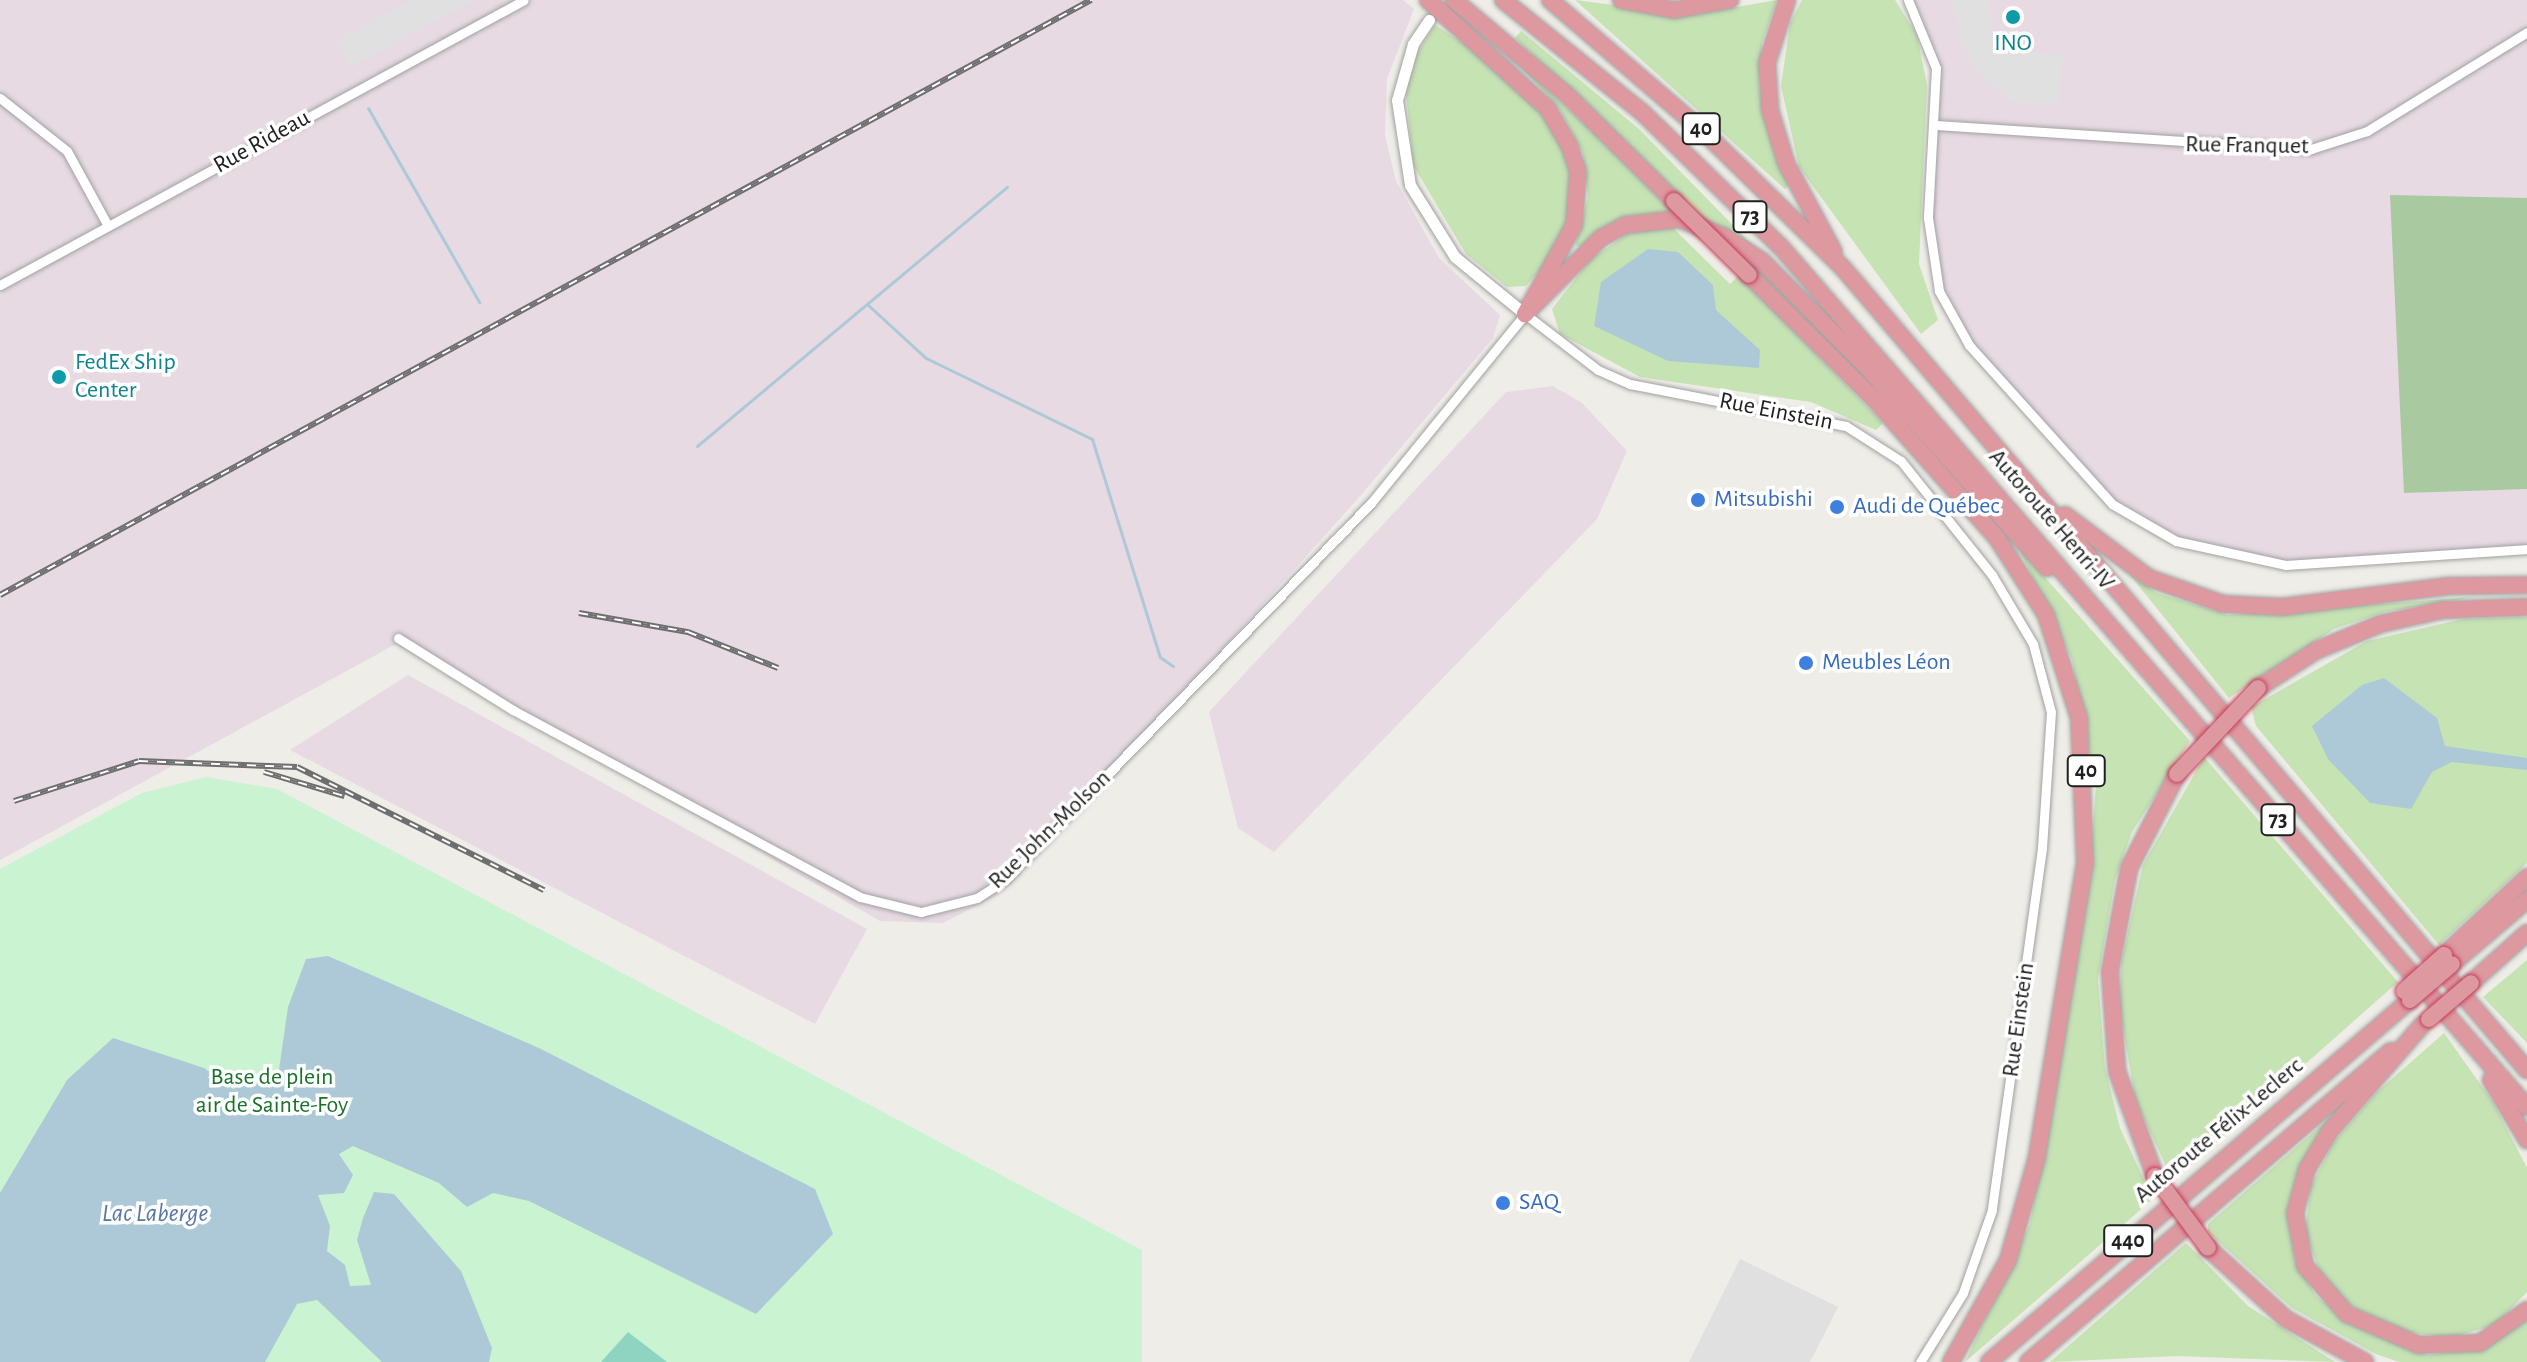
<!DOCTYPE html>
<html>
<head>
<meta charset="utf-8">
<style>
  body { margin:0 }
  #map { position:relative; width:2527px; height:1362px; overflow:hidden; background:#efede7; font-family:"Alegreya Sans",sans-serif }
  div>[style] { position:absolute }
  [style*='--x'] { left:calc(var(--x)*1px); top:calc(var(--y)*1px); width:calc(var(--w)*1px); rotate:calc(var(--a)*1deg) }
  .industrial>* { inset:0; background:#e7dae3 }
  .grass>* { inset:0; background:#c6e3b4 }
  .forest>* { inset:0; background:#a9c9a1 }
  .park>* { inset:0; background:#caf3d2 }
  .pitch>* { inset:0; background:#8fd4c0 }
  .parking>* { inset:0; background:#e0e0e0 }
  .water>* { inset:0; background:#adc9d7 }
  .stream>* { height:3px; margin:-1.5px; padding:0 1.5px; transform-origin:1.5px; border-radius:1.5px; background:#adc9d7 }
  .roads { filter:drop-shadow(0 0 2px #a1a1a1) drop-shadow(0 0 2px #a1a1a1) }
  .minor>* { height:9px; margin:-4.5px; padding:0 4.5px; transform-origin:4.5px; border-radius:4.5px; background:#fff }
  .tertiary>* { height:11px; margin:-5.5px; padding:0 5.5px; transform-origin:5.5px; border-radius:5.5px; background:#fff }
  .motorway>* { height:16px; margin:-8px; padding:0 8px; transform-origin:8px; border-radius:8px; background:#dd999f }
  .rail>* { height:6px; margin-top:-3px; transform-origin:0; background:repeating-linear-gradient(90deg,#fff 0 9px,#6e6e6e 0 18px); box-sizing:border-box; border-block:2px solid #6e6e6e }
  .bridges { filter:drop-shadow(0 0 2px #c63c5d) drop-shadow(0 0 2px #c63c5d) }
  .motorway-bridge>* { height:16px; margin:-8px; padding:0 8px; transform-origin:8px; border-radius:8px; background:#dd999f }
  .dots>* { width:22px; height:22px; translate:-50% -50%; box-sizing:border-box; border:4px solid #fff; border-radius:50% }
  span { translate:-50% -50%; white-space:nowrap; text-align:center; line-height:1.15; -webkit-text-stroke:7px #fff; paint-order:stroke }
  .shield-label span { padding:2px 6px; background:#fff; border:2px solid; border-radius:6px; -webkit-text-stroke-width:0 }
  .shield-label { font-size:22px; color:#202020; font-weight:700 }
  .culture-label { font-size:24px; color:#0d838f }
  .left { translate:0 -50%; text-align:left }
  .street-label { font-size:24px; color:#202020 }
  .shop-label { font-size:24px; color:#366cbe }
  .park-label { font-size:24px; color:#19722a }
  .water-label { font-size:26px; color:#5776a4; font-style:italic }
</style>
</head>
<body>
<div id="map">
  <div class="industrial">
    <i style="clip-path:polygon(0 0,1403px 0,1414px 9px,1387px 79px,1385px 135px,1396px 181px,1439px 258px,1500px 315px,1493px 338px,1356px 501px,1002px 893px,943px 923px,880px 921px,396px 644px,0 860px)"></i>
    <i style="clip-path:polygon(1910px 0,2527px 0,2527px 549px,2286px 565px,2176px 541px,2112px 504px,1952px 320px,1930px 254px,1936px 68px)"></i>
    <i style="clip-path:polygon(1553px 386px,1582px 403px,1627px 451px,1597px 519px,1274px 852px,1238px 828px,1209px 712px,1506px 392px)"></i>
    <i style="clip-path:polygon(408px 675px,867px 929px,815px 1024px,290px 750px)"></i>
  </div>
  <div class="grass">
    <i style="clip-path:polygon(1575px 0,1690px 15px,1777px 0,1762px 43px,1759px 88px,1790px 184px,1785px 189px)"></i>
    <i style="clip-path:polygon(1802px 0,1895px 0,1917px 35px,1927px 85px,1919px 264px,1938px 320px,1921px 334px,1799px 167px,1781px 86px,1790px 23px)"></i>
    <i style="clip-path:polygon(1435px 25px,1475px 51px,1542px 112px,1559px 138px,1572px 178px,1570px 215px,1554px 254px,1526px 286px,1507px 287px,1466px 254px,1413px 165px,1406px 93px,1418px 51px)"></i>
    <i style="clip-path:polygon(1521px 31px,1639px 129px,1760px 253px,1706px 221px,1515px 38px)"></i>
    <i style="clip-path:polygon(1516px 61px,1612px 150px,1674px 213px,1632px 216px,1583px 248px,1575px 245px,1588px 198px,1583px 153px,1560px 110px)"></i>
    <i style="clip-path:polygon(1672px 227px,1730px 284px,1739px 275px,1883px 423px,1876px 430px,1811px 402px,1640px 377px,1560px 334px,1552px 309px,1591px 259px,1629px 233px)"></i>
    <i style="clip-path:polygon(2018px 547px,2190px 741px,2132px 832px,2115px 880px,2098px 979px,2105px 1068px,2120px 1128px,2153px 1199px,1965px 1362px,2030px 1224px,2089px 887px,2096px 784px,2072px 660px)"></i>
    <i style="clip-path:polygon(2130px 575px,2157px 593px,2228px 615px,2474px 597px,2384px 612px,2334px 629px,2229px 698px)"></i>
    <i style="clip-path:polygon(2527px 617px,2527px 863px,2439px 945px,2256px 726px,2251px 707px,2367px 641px,2463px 619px)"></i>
    <i style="clip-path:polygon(2204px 757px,2398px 982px,2173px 1181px,2135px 1099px,2120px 1009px,2121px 963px,2143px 865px)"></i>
    <i style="clip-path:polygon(2527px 960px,2527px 1043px,2483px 997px)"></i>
    <i style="clip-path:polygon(2444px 1033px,2493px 1102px,2527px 1168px,2527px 1292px,2495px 1325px,2449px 1338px,2396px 1330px,2350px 1305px,2321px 1275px,2305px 1231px,2311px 1186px,2334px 1142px,2377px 1092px)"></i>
    <i style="clip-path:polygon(2332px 1116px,2300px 1171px,2288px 1217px,2295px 1261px,2316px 1296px,2353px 1325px,2428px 1355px,2482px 1348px,2527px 1320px,2527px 1362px,2399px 1362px,2376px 1354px,2292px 1308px,2208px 1232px,2208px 1224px)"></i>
    <i style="clip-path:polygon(2186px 1243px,2248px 1306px,2335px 1362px,2177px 1356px,2050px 1362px)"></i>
  </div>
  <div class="forest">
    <i style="clip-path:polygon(2390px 195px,2527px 198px,2527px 489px,2404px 493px)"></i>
  </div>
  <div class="park">
    <i style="clip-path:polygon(206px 777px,277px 789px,1142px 1250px,1142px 1362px,0 1362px,0 869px,142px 793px)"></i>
  </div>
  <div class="pitch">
    <i style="clip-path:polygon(628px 1332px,667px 1362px,601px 1362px)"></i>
  </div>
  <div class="parking">
    <i style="clip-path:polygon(412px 0,474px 0,351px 67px,336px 41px)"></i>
    <i style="clip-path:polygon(1952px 0,1988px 0,1993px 34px,2004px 30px,2025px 50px,2063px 55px,2058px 106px,2014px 102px,1983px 80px,1962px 45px)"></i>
    <i style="clip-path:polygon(1740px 1259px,1838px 1307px,1810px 1362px,1689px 1362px)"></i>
  </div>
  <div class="water">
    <i style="clip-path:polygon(1648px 249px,1678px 252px,1713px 285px,1716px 310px,1760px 350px,1759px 368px,1668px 361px,1594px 326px,1601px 282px)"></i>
    <i style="clip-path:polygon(2384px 678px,2437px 718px,2445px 746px,2527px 758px,2527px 770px,2452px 762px,2432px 772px,2411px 809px,2370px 803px,2328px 759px,2312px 726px,2362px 685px)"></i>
    <i style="clip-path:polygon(328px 956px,541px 1049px,815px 1189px,833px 1234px,756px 1314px,529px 1201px,493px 1193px,467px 1207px,439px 1183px,353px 1146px,339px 1154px,353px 1175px,344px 1193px,318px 1195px,330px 1226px,327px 1251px,345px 1265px,350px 1286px,371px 1285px,357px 1240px,363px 1218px,374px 1192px,394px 1194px,461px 1271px,492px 1348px,489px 1362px,382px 1362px,317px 1300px,297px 1304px,265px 1362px,0 1362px,0 1193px,67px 1080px,113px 1038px,204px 1068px,233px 1089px,279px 1070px,288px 1007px,306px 959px)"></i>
  </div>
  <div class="stream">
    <i style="--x:368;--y:108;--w:224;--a:60.2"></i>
    <i style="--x:867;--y:304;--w:80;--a:42.5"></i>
    <i style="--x:926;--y:358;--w:185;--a:26"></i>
    <i style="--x:1092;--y:439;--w:228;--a:72.7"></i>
    <i style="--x:1160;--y:657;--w:16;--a:35"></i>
    <i style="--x:697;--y:446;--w:404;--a:-39.9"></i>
  </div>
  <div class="roads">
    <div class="minor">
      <i style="--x:1908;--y:0;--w:74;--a:67.6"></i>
      <i style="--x:1936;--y:68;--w:150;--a:93.1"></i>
      <i style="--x:1928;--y:218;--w:74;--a:81.4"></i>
      <i style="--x:1939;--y:291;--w:62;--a:60.9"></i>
      <i style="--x:1969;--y:345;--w:214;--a:48"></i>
      <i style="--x:2112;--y:504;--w:74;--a:30"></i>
      <i style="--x:2176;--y:541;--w:113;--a:12.3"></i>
      <i style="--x:2286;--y:565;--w:242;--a:-3.8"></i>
      <i style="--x:0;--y:98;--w:85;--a:38.3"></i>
      <i style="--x:67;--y:151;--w:85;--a:61.3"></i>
      <i style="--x:1936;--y:125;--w:376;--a:3.7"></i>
      <i style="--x:2311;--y:149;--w:59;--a:-17.8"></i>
      <i style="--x:2367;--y:131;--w:188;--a:-31.7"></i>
      <i style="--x:0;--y:285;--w:596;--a:-28.54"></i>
      <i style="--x:398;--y:638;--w:136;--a:32.1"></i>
      <i style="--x:513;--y:710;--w:394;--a:28.3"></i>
      <i style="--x:860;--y:897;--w:63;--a:13.8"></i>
      <i style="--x:921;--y:912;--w:58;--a:-14"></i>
      <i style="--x:977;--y:898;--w:33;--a:-33"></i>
      <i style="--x:1005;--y:880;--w:525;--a:-45.85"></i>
      <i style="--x:1371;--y:503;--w:244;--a:-50.8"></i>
      <i style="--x:1525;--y:314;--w:92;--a:37.5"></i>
      <i style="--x:1598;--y:370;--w:35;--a:24"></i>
      <i style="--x:1630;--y:384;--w:220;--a:11"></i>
      <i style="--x:1846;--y:426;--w:65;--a:32.5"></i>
      <i style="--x:1901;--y:461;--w:146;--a:51.4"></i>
      <i style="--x:1992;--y:575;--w:80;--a:59.3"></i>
      <i style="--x:2033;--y:644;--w:70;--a:75.2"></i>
      <i style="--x:2051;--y:712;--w:136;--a:93.8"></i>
      <i style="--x:2042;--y:848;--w:365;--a:97.9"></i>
      <i style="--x:1992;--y:1210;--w:88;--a:109.3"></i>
      <i style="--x:1963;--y:1293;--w:81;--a:121.9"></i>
    </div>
    <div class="tertiary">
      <i style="--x:1429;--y:20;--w:29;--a:124"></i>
      <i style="--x:1413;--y:44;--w:58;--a:105.9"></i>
      <i style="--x:1397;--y:100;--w:86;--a:81.3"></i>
      <i style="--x:1410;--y:185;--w:85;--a:58"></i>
      <i style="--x:1455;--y:257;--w:90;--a:39.2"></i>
    </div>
    <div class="motorway">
      <i style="--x:1428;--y:0;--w:162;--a:42.2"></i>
      <i style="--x:1548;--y:109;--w:44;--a:59.9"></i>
      <i style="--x:1570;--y:147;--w:26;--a:72"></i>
      <i style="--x:1578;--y:172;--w:53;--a:94.3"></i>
      <i style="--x:1574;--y:225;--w:102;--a:118.8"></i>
      <i style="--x:1454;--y:0;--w:148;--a:40.1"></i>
      <i style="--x:1567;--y:95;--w:151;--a:44.7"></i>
      <i style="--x:1503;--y:0;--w:180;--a:38.9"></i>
      <i style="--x:1643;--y:113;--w:192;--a:44.2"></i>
      <i style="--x:1781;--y:247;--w:1138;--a:49.06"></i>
      <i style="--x:1550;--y:0;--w:201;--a:40.6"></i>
      <i style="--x:1703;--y:131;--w:196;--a:44.4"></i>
      <i style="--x:1843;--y:268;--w:1054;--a:49.54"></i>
      <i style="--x:1621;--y:0;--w:55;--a:10.5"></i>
      <i style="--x:1675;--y:10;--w:56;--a:-10.3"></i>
      <i style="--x:1787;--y:0;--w:66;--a:107.6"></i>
      <i style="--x:1767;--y:63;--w:47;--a:86.3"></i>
      <i style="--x:1770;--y:110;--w:55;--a:73.2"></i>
      <i style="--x:1786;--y:163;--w:101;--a:61.7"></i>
      <i style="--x:1749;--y:275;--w:175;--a:44.8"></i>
      <i style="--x:1873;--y:398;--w:187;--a:48.5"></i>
      <i style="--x:1997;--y:538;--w:91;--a:57.5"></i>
      <i style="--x:2046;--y:615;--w:108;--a:72.2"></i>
      <i style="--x:2079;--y:718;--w:145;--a:87.6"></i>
      <i style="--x:2085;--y:863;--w:302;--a:99.3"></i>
      <i style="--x:2036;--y:1161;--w:103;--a:105.8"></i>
      <i style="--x:2008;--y:1260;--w:117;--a:119.2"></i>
      <i style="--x:1525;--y:314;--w:107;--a:-45"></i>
      <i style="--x:1601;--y:238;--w:27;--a:-28"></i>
      <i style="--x:1625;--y:225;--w:55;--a:-6.2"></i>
      <i style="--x:1680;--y:219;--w:48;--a:21.8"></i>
      <i style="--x:1725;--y:237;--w:44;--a:33"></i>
      <i style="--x:1762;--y:261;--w:145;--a:45.3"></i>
      <i style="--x:1864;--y:364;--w:274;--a:48.1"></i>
      <i style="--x:2065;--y:515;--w:105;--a:36.9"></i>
      <i style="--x:2149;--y:578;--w:78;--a:19.4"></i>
      <i style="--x:2223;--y:604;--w:59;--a:2.9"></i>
      <i style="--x:2282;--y:607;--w:168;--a:-7.2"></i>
      <i style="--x:2449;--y:586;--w:78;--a:-0.7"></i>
      <i style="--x:2258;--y:688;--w:70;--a:-32.8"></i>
      <i style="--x:2317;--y:650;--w:68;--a:-22.4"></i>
      <i style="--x:2380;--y:624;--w:64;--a:-12.7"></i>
      <i style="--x:2442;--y:610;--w:85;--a:-2"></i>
      <i style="--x:2444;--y:955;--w:114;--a:-43.2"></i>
      <i style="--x:2452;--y:964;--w:99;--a:-40.5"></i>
      <i style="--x:2471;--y:983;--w:75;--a:-41.8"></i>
      <i style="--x:2423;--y:1024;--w:142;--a:131"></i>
      <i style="--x:2330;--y:1131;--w:44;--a:121.2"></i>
      <i style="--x:2307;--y:1169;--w:46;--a:105.3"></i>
      <i style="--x:2295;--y:1213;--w:54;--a:79.3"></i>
      <i style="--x:2305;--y:1266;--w:64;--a:48.8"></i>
      <i style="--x:2347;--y:1314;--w:78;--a:23.3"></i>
      <i style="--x:2419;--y:1345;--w:61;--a:-1.9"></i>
      <i style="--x:2480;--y:1343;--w:57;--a:-35.1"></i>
      <i style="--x:2491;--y:1080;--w:70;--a:59"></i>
      <i style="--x:2155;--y:1176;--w:112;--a:-109.9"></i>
      <i style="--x:2117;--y:1071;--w:100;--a:-94"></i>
      <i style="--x:2110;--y:971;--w:105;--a:-79.5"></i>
      <i style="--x:2129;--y:868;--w:106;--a:-62.9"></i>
      <i style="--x:2208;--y:1248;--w:105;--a:42.3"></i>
      <i style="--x:2286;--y:1319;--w:90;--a:28.6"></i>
      <i style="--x:1989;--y:1362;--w:555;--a:-40.69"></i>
      <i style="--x:2028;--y:1362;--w:478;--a:-40.6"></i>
    </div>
  </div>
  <div class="rail">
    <i style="--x:0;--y:595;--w:1243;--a:-28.61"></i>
    <i style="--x:579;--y:613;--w:111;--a:9.9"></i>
    <i style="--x:688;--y:632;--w:97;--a:21.8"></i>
    <i style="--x:264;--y:772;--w:84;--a:16.7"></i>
    <i style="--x:14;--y:801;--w:131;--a:-17.7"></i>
    <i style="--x:139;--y:761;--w:158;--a:2.2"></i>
    <i style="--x:297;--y:767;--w:276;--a:26.5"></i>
  </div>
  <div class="bridges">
    <div class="motorway-bridge">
      <i style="--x:1674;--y:201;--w:105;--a:44.6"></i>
      <i style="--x:2177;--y:774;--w:118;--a:-46.7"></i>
      <i style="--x:2404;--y:991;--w:54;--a:-42"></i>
      <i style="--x:2410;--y:1000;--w:55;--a:-40.6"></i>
      <i style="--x:2429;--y:1019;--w:55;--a:-40.6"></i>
      <i style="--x:2155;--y:1176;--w:89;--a:53.6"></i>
    </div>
  </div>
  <div class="dots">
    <i style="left:2013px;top:17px;background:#0f9aa8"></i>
    <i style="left:59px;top:377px;background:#0f9aa8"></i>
    <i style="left:1698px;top:500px;background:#3f7fe0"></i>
    <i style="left:1837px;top:507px;background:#3f7fe0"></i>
    <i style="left:1806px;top:663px;background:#3f7fe0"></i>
    <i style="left:1503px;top:1203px;background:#3f7fe0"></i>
  </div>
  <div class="shield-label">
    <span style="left:1701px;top:129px">40</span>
    <span style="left:1750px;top:217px">73</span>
    <span style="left:2086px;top:771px">40</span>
    <span style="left:2278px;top:820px">73</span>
    <span style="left:2128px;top:1241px">440</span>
  </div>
  <div class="culture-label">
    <span style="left:2013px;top:44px">INO</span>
    <span class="left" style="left:75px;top:377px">FedEx Ship<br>Center</span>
  </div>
  <div class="street-label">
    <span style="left:262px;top:142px;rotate:-29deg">Rue Rideau</span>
    <span style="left:2247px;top:146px;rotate:1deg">Rue Franquet</span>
    <span style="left:1776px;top:412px;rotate:11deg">Rue Einstein</span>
    <span style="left:2051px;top:520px;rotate:49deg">Autoroute Henri-IV</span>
    <span style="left:1050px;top:830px;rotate:-44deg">Rue John-Molson</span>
    <span style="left:2019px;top:1020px;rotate:-82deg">Rue Einstein</span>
    <span style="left:2219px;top:1131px;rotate:-40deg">Autoroute Félix-Leclerc</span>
  </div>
  <div class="shop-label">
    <span class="left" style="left:1714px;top:500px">Mitsubishi</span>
    <span class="left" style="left:1853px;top:507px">Audi de Québec</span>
    <span class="left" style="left:1822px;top:663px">Meubles Léon</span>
    <span class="left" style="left:1519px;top:1203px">SAQ</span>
  </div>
  <div class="park-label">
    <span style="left:272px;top:1092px">Base de plein<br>air de Sainte-Foy</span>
  </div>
  <div class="water-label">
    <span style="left:155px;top:1214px">Lac Laberge</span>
  </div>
</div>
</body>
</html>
